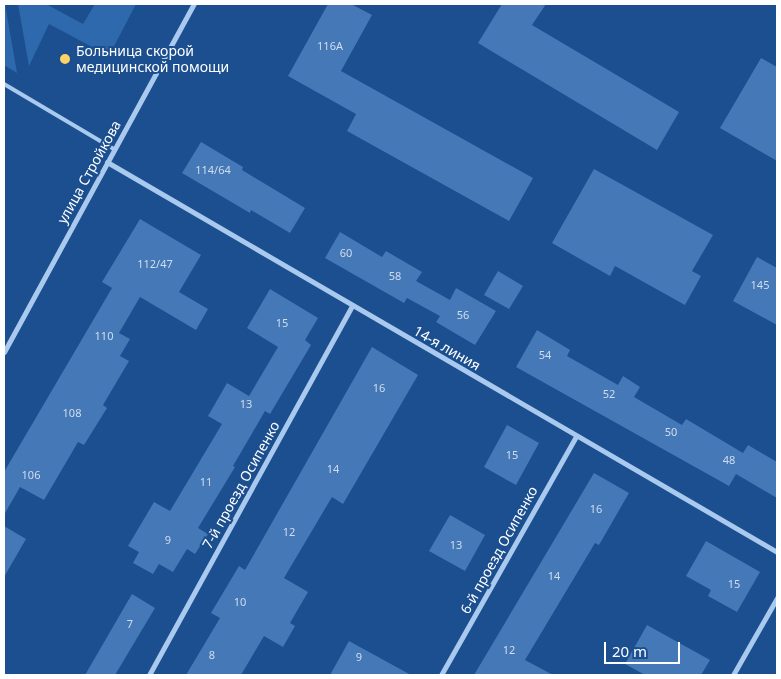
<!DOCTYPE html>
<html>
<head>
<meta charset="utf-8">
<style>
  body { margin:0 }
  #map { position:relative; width:781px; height:679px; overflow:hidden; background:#1b4f8f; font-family:"Noto Sans",sans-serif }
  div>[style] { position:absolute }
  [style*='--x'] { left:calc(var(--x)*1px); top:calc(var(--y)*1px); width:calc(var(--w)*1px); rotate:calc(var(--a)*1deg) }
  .green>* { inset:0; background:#2e69ad }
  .building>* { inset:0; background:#4478b7 }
  .service>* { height:4px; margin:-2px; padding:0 2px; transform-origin:2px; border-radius:2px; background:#a9c9ee }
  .minor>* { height:5px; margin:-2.5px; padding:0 2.5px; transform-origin:2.5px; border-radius:2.5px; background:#a9c9ee }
  .dots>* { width:14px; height:14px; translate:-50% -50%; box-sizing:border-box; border:2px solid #1b4f8f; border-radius:50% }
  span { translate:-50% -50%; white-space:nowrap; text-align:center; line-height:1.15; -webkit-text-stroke:4px #1b4f8f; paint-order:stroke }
  .number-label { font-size:11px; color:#d0dded }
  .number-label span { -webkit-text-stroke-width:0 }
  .poi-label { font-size:14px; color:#fff }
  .left { translate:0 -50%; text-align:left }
  .street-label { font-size:14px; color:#fff }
  .frame { position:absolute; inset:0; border:5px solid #fff; pointer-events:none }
  .scale { position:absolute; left:604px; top:642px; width:76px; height:22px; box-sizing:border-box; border:2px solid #fff; border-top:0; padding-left:6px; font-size:15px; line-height:18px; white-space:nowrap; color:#fff; -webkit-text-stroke:4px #1b4f8f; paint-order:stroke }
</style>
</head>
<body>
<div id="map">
  <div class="green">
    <i style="clip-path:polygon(4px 4px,5px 4px,17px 73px,4px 65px)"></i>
    <i style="clip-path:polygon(18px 4px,46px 4px,83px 24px,95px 4px,136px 4px,109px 56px,49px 24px,29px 66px)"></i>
  </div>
  <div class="building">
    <i style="clip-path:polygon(328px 4px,351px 4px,372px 15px,341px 71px,533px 178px,509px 221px,347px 131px,356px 114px,288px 76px)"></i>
    <i style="clip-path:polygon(502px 4px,546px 4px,532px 25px,679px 112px,657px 150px,478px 43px)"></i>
    <i style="clip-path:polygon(761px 58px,777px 67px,777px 161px,720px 128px)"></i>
    <i style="clip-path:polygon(201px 142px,243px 167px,242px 170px,305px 208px,290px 233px,251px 210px,250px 213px,182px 173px)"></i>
    <i style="clip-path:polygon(594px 169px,713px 235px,692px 271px,701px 276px,685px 305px,615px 266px,610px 276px,552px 243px)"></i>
    <i style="clip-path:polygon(140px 219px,201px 255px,179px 292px,208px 309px,196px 330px,140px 297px,119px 333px,130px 339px,120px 356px,129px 361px,103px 405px,107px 408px,84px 445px,78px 442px,44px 500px,20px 487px,4px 515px,4px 472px,112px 288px,102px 282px)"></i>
    <i style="clip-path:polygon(340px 232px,382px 257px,386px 251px,422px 272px,416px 281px,450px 300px,456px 288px,496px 311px,475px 345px,436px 322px,440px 316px,407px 298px,404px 303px,325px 258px)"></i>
    <i style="clip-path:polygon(757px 257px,777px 268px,777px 325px,733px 301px)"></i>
    <i style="clip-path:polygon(498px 271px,523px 286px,509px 309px,484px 295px)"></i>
    <i style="clip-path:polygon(270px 289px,318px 318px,305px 340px,311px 345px,270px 414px,265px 411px,233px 466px,235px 467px,198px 528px,208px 534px,195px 554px,187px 549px,173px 572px,159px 564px,153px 574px,133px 563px,139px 552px,128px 546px,154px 502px,170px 511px,222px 424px,208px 416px,227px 383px,249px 396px,278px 347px,247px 328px)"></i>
    <i style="clip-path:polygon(537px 330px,570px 350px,567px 356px,618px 385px,623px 376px,640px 387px,634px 397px,682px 425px,686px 419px,743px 453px,748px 445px,777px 462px,777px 498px,736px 474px,729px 486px,516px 367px)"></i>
    <i style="clip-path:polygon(372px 347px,418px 375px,343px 504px,332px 497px,284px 578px,308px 592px,290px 623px,295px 626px,283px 647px,264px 636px,241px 675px,186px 675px,220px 618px,211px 613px,239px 566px,245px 570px)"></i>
    <i style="clip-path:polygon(507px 425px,539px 443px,516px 485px,484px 467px)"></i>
    <i style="clip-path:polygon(594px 473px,629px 493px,599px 545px,595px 543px,525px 660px,553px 675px,474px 675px)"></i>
    <i style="clip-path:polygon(450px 515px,485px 535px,465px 571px,429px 551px)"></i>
    <i style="clip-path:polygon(4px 526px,26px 539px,4px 577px)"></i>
    <i style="clip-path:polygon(706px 541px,760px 572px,737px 612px,708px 596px,711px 590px,686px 576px)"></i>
    <i style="clip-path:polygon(132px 594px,155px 608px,115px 675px,85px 675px)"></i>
    <i style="clip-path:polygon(647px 625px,710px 660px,701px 675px,645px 675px,625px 664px)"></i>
    <i style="clip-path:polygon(349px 641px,411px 675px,330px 675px)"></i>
  </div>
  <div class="service">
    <i style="--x:4;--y:84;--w:128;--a:30.6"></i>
  </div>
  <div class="minor">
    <i style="--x:107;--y:162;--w:775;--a:30.2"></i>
    <i style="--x:4;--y:352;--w:396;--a:-61.4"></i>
    <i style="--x:149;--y:675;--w:422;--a:-61.2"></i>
    <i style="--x:441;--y:675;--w:274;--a:-60.5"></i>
    <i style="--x:733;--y:675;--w:89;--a:-60.3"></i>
  </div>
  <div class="dots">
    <i style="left:65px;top:59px;background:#ffd166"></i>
  </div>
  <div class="number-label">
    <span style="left:330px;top:46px">116А</span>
    <span style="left:213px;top:170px">114/64</span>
    <span style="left:346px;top:253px">60</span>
    <span style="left:155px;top:264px">112/47</span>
    <span style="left:395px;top:276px">58</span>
    <span style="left:760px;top:285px">145</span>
    <span style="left:463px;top:315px">56</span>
    <span style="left:282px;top:323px">15</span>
    <span style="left:104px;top:336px">110</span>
    <span style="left:545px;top:355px">54</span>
    <span style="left:379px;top:388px">16</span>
    <span style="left:609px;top:394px">52</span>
    <span style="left:246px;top:404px">13</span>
    <span style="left:72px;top:413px">108</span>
    <span style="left:671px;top:432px">50</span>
    <span style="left:512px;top:455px">15</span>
    <span style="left:729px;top:460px">48</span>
    <span style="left:333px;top:469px">14</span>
    <span style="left:31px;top:475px">106</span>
    <span style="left:206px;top:482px">11</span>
    <span style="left:596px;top:509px">16</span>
    <span style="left:289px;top:532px">12</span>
    <span style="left:168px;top:540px">9</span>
    <span style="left:456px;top:545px">13</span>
    <span style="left:554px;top:576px">14</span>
    <span style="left:734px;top:584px">15</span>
    <span style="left:240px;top:602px">10</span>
    <span style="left:130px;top:624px">7</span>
    <span style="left:509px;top:650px">12</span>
    <span style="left:212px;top:655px">8</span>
    <span style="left:359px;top:657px">9</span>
  </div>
  <div class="poi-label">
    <span class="left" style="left:76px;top:59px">Больница скорой<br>медицинской помощи</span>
  </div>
  <div class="street-label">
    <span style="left:89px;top:172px;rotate:-61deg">улица Стройкова</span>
    <span style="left:447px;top:348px;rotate:30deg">14-я линия</span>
    <span style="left:241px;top:485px;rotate:-61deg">7-й проезд Осипенко</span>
    <span style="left:499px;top:550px;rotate:-61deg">6-й проезд Осипенко</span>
  </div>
  <div class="frame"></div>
  <div class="scale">20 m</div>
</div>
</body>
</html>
